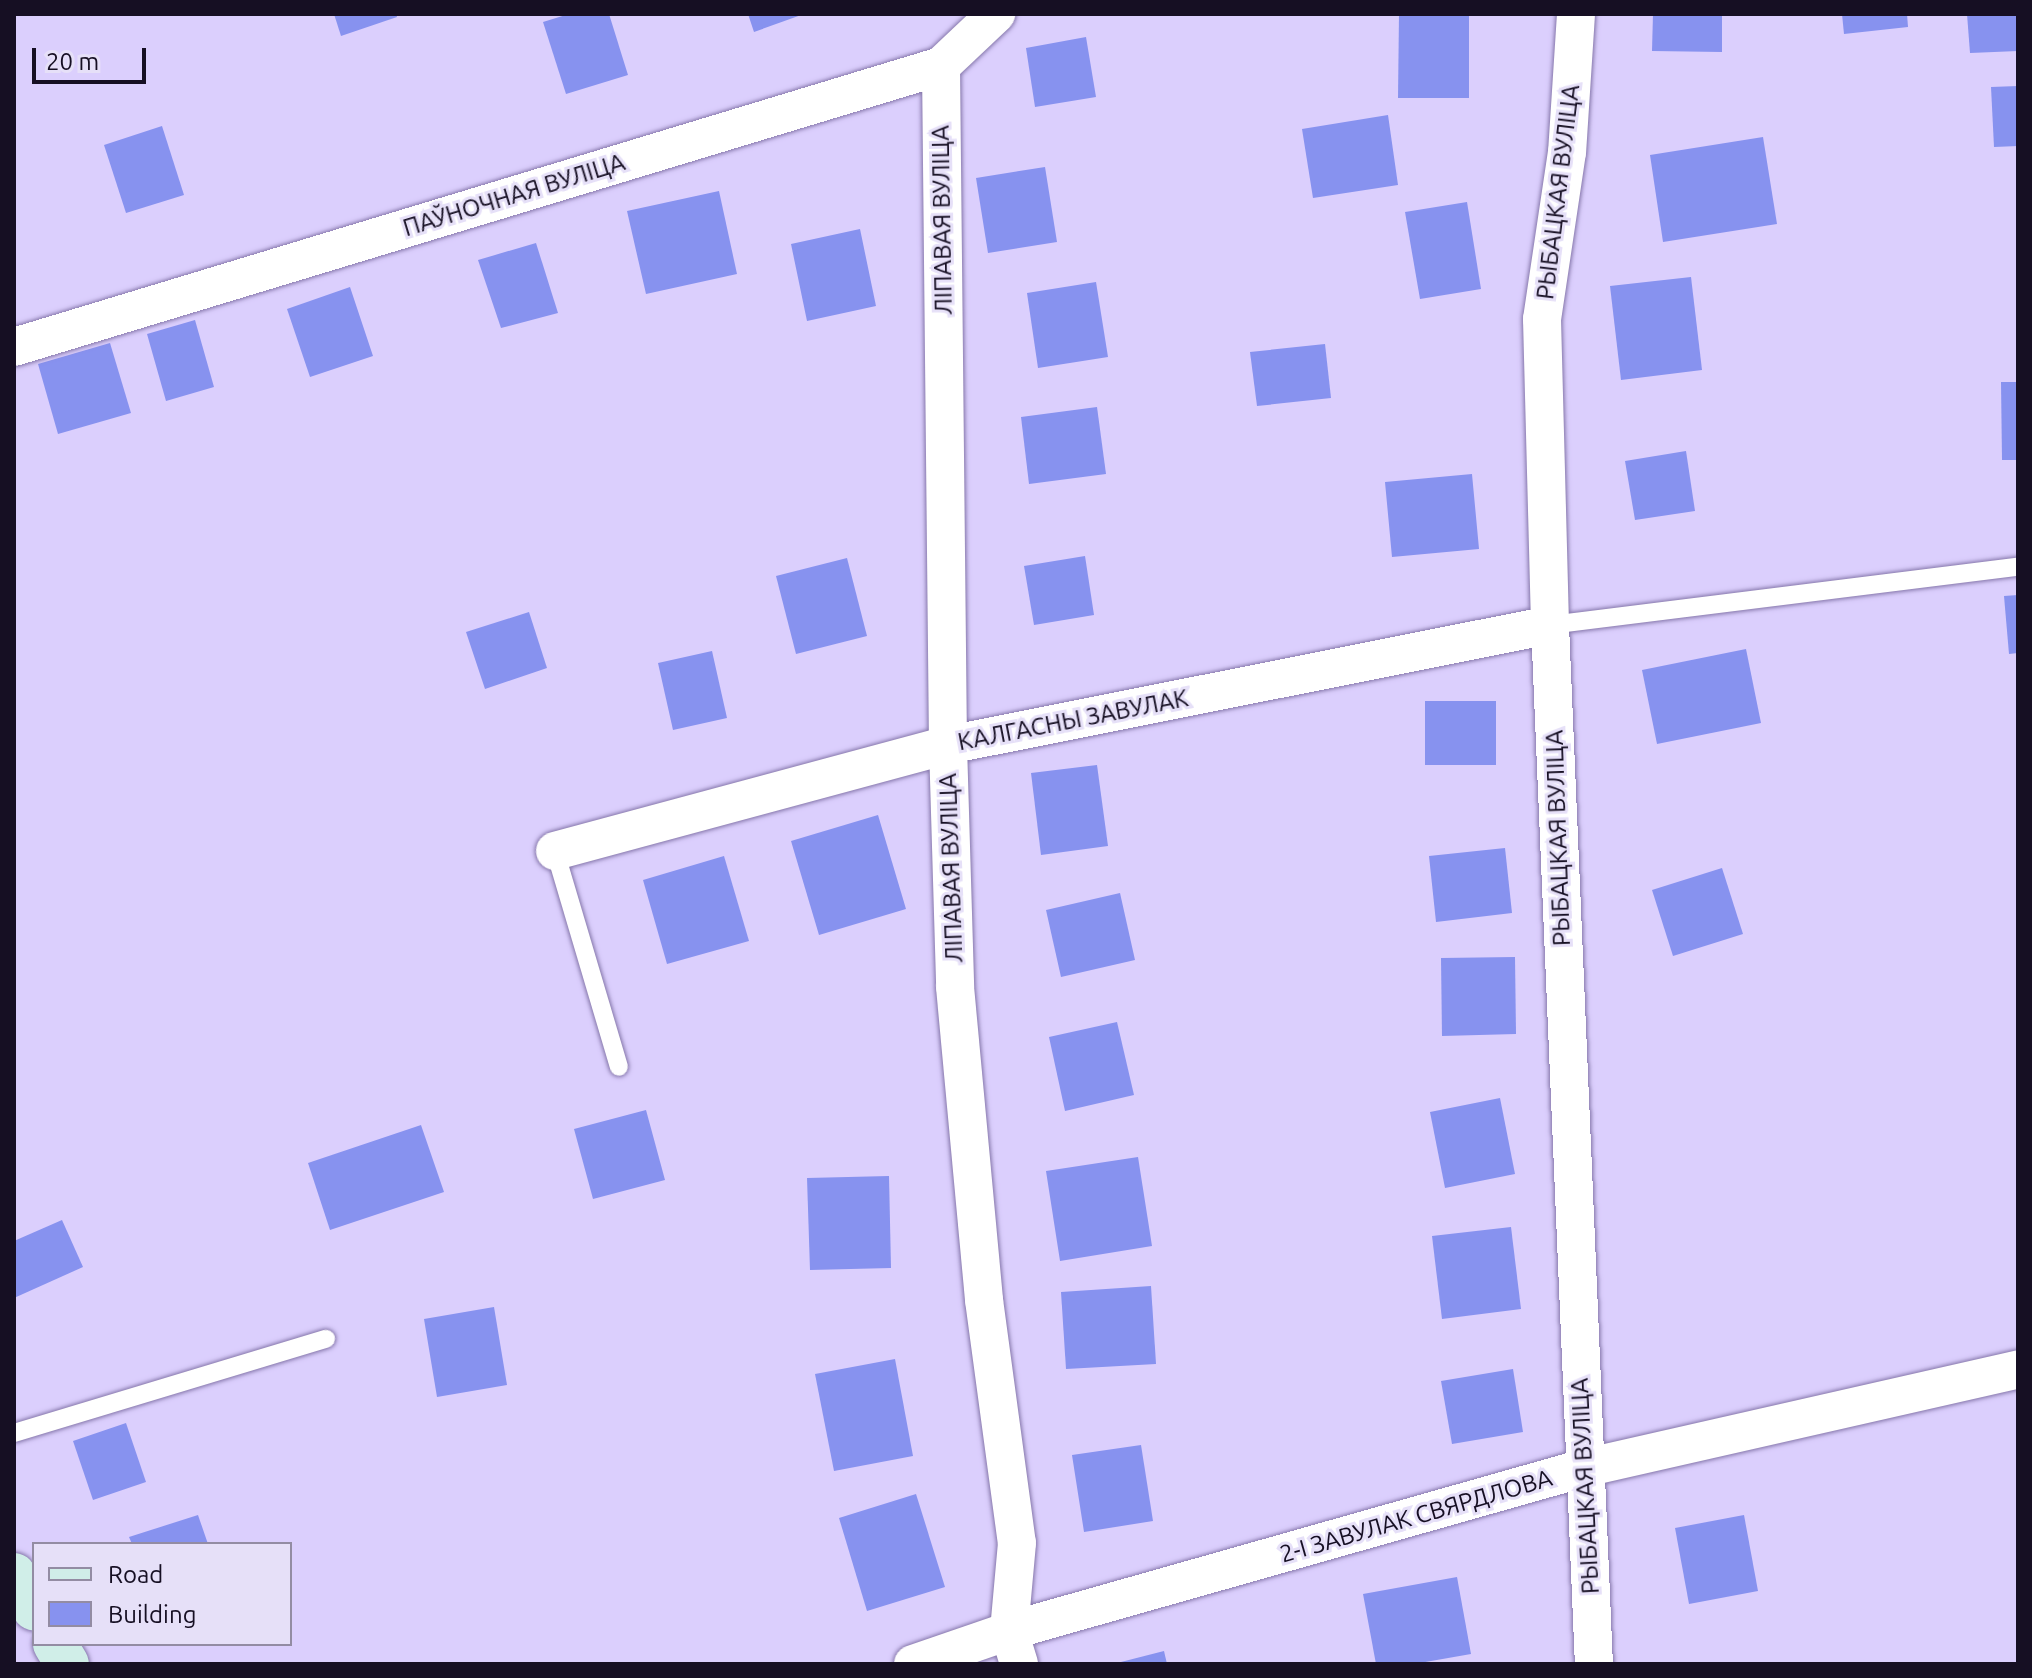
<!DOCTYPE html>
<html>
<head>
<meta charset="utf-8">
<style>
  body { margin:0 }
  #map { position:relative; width:2032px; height:1678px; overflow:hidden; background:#dbcffd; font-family:Ubuntu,sans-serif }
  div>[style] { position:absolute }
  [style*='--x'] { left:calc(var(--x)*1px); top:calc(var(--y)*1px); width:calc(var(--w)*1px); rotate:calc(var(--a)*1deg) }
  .building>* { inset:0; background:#8792ef }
  .roads { filter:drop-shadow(0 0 2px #8677ab) drop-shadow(0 0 2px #8677ab) }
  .lane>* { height:18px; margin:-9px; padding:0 9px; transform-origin:9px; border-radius:9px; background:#fff }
  .street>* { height:38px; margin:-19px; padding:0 19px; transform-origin:19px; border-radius:19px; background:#fff }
  .secondary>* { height:44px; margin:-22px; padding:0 22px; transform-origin:22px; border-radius:22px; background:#d0eee8 }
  span { translate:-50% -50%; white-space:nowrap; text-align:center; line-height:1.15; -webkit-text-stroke:6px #e6e0f8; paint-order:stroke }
  .street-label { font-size:24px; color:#160f23 }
  .frame { position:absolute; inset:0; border:16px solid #160f23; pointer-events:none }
  .legend { position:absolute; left:32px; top:1542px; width:260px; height:104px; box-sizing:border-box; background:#e6e0f8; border:2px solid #938ca3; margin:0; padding:10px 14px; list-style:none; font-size:24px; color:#160f23 }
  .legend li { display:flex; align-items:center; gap:16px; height:40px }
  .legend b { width:40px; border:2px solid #938ca3 }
  .scale { position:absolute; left:32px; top:48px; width:114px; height:36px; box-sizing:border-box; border:4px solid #160f23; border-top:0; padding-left:10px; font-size:24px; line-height:28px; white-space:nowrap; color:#160f23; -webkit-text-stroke:6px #e6e0f8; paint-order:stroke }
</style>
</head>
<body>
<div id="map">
  <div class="building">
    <i style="clip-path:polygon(334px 14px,396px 14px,397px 17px,341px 36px)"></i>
    <i style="clip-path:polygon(569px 14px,609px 14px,628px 75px,566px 94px,543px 22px)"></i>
    <i style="clip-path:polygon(748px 14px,804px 14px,754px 32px)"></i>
    <i style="clip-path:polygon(1399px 14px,1469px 14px,1469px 98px,1398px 98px)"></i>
    <i style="clip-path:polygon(1653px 14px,1722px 14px,1722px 52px,1652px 51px)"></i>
    <i style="clip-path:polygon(1842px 14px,1907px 14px,1908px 27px,1844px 34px)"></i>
    <i style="clip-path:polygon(1967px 14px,2018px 14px,2018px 51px,1970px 53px)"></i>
    <i style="clip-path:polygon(1086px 37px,1096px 97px,1035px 107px,1026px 48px)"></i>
    <i style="clip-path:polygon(2018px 86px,2018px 146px,1994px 147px,1991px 87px)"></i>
    <i style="clip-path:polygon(1388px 115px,1398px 185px,1313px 198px,1302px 129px)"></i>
    <i style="clip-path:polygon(162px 126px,184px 195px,126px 213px,104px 145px)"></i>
    <i style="clip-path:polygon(1763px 137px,1777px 224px,1663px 242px,1650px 155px)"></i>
    <i style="clip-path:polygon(1045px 167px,1057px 242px,988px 253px,976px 178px)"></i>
    <i style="clip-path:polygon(719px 191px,737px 274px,646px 294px,627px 211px)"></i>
    <i style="clip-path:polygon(1467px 202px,1481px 289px,1420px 299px,1405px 212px)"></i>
    <i style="clip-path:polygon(860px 229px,876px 306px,807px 321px,791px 244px)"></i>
    <i style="clip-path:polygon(536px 243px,558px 313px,501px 328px,478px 260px)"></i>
    <i style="clip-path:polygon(1691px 277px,1702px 370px,1621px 380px,1610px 286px)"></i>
    <i style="clip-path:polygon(1096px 282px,1108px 357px,1038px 368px,1027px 293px)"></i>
    <i style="clip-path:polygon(350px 287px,373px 356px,310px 377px,287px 309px)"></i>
    <i style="clip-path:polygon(195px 320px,214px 387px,166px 401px,147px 334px)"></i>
    <i style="clip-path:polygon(110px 343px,131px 413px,58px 434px,38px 364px)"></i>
    <i style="clip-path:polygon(1325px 344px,1331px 398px,1257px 406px,1250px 352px)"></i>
    <i style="clip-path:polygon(2001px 382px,2018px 382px,2018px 460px,2002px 460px)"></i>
    <i style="clip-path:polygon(1097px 407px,1106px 474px,1029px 484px,1021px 417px)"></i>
    <i style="clip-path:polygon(1686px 451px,1695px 511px,1635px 520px,1625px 461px)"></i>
    <i style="clip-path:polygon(1472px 474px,1479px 549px,1392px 557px,1385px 482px)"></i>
    <i style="clip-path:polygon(1085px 556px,1094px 615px,1034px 625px,1024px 566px)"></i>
    <i style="clip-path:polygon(847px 558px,867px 636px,796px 654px,776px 576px)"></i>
    <i style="clip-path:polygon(2018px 595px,2018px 653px,2009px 654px,2004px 596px)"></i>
    <i style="clip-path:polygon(529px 612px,547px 668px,485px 689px,466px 632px)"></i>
    <i style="clip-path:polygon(1746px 649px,1761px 723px,1657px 744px,1642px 670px)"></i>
    <i style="clip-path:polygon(712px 651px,727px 718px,673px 730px,658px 663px)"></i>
    <i style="clip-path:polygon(1425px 701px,1496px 701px,1496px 765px,1425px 765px)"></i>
    <i style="clip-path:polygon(1097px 765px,1108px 846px,1041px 855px,1031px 773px)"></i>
    <i style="clip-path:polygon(878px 815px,906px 909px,819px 935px,791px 841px)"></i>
    <i style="clip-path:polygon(1505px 848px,1512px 913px,1436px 922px,1429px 856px)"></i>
    <i style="clip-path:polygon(724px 856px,749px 941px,667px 964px,643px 880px)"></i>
    <i style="clip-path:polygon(1722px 868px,1743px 934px,1673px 956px,1652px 890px)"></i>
    <i style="clip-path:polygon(1120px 893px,1135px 960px,1061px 977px,1046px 910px)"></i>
    <i style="clip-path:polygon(1515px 957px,1516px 1034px,1442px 1036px,1441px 958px)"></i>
    <i style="clip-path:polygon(1117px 1022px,1134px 1095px,1065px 1111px,1049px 1037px)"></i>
    <i style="clip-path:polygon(1500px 1098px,1515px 1174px,1445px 1188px,1430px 1112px)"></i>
    <i style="clip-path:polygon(646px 1110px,665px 1180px,593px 1199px,574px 1129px)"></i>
    <i style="clip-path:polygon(421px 1125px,444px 1192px,330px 1230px,308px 1163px)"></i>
    <i style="clip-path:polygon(1138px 1157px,1152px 1246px,1060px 1261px,1046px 1171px)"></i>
    <i style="clip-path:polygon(889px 1176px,891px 1268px,810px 1270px,807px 1178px)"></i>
    <i style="clip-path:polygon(62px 1220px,83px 1267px,14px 1298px,14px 1241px)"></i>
    <i style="clip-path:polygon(1511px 1227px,1521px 1309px,1442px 1319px,1432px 1236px)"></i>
    <i style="clip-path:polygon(1151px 1286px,1156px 1364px,1066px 1369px,1061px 1292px)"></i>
    <i style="clip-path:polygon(494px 1307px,507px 1385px,437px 1397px,424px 1319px)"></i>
    <i style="clip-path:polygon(895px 1359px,913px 1456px,834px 1471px,815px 1374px)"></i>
    <i style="clip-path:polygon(1513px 1369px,1523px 1432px,1452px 1444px,1441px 1381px)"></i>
    <i style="clip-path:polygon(126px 1423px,146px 1482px,93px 1500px,73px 1441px)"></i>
    <i style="clip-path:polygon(1141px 1445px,1153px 1521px,1084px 1532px,1072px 1455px)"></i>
    <i style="clip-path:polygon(916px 1494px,945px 1587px,867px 1611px,839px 1518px)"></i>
    <i style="clip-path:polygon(198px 1515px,208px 1544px,132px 1544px,129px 1537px)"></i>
    <i style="clip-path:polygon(1744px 1515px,1758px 1591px,1689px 1604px,1675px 1528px)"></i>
    <i style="clip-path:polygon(1457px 1577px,1471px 1654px,1414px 1664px,1376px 1664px,1363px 1594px)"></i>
    <i style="clip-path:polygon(1164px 1651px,1167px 1664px,1117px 1664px,1117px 1663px)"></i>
  </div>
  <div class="roads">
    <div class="lane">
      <i style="--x:1550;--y:625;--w:472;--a:-7.1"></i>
      <i style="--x:555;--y:851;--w:225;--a:73.5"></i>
      <i style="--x:14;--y:1433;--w:326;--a:-16.8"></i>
    </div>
    <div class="street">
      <i style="--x:1576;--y:14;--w:138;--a:93.7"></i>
      <i style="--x:1567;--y:152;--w:169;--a:98.5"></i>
      <i style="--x:1542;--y:319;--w:306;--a:88.5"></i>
      <i style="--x:1550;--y:625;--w:1040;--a:87.58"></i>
      <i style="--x:941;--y:66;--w:679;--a:89.41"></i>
      <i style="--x:948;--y:745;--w:242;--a:88.3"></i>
      <i style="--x:955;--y:987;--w:314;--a:84.7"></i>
      <i style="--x:984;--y:1300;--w:245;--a:82.3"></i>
      <i style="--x:1017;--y:1543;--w:88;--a:95.2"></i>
      <i style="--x:1009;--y:1631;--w:34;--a:73"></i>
      <i style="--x:14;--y:347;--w:969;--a:-16.86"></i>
      <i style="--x:941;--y:66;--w:76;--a:-43.4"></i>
      <i style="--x:555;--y:851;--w:407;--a:-15.1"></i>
      <i style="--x:948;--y:745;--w:614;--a:-11.27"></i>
      <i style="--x:913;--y:1664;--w:102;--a:-19"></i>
      <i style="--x:1009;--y:1631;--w:598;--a:-15.83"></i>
      <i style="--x:1584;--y:1468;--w:445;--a:-12.8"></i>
    </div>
    <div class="secondary">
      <i style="--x:14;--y:1575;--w:39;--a:59"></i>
      <i style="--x:55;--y:1644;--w:23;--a:59"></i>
    </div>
  </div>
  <div class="street-label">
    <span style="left:1558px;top:192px;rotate:-83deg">РЫБАЦКАЯ ВУЛІЦА</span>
    <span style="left:514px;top:195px;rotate:-17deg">ПАЎНОЧНАЯ ВУЛІЦА</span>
    <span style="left:942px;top:220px;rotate:-91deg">ЛІПАВАЯ ВУЛІЦА</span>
    <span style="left:1073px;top:720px;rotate:-11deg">КАЛГАСНЫ ЗАВУЛАК</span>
    <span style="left:1558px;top:838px;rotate:-92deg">РЫБАЦКАЯ ВУЛІЦА</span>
    <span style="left:951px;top:868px;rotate:-92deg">ЛІПАВАЯ ВУЛІЦА</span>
    <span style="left:1585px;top:1486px;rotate:-93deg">РЫБАЦКАЯ ВУЛІЦА</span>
    <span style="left:1416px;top:1516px;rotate:-16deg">2-І ЗАВУЛАК СВЯРДЛОВА</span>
  </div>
  <div class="frame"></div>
  <ul class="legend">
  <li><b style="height:10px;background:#d0eee8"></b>Road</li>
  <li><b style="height:22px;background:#8792ef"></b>Building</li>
  </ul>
  <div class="scale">20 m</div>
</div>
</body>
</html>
